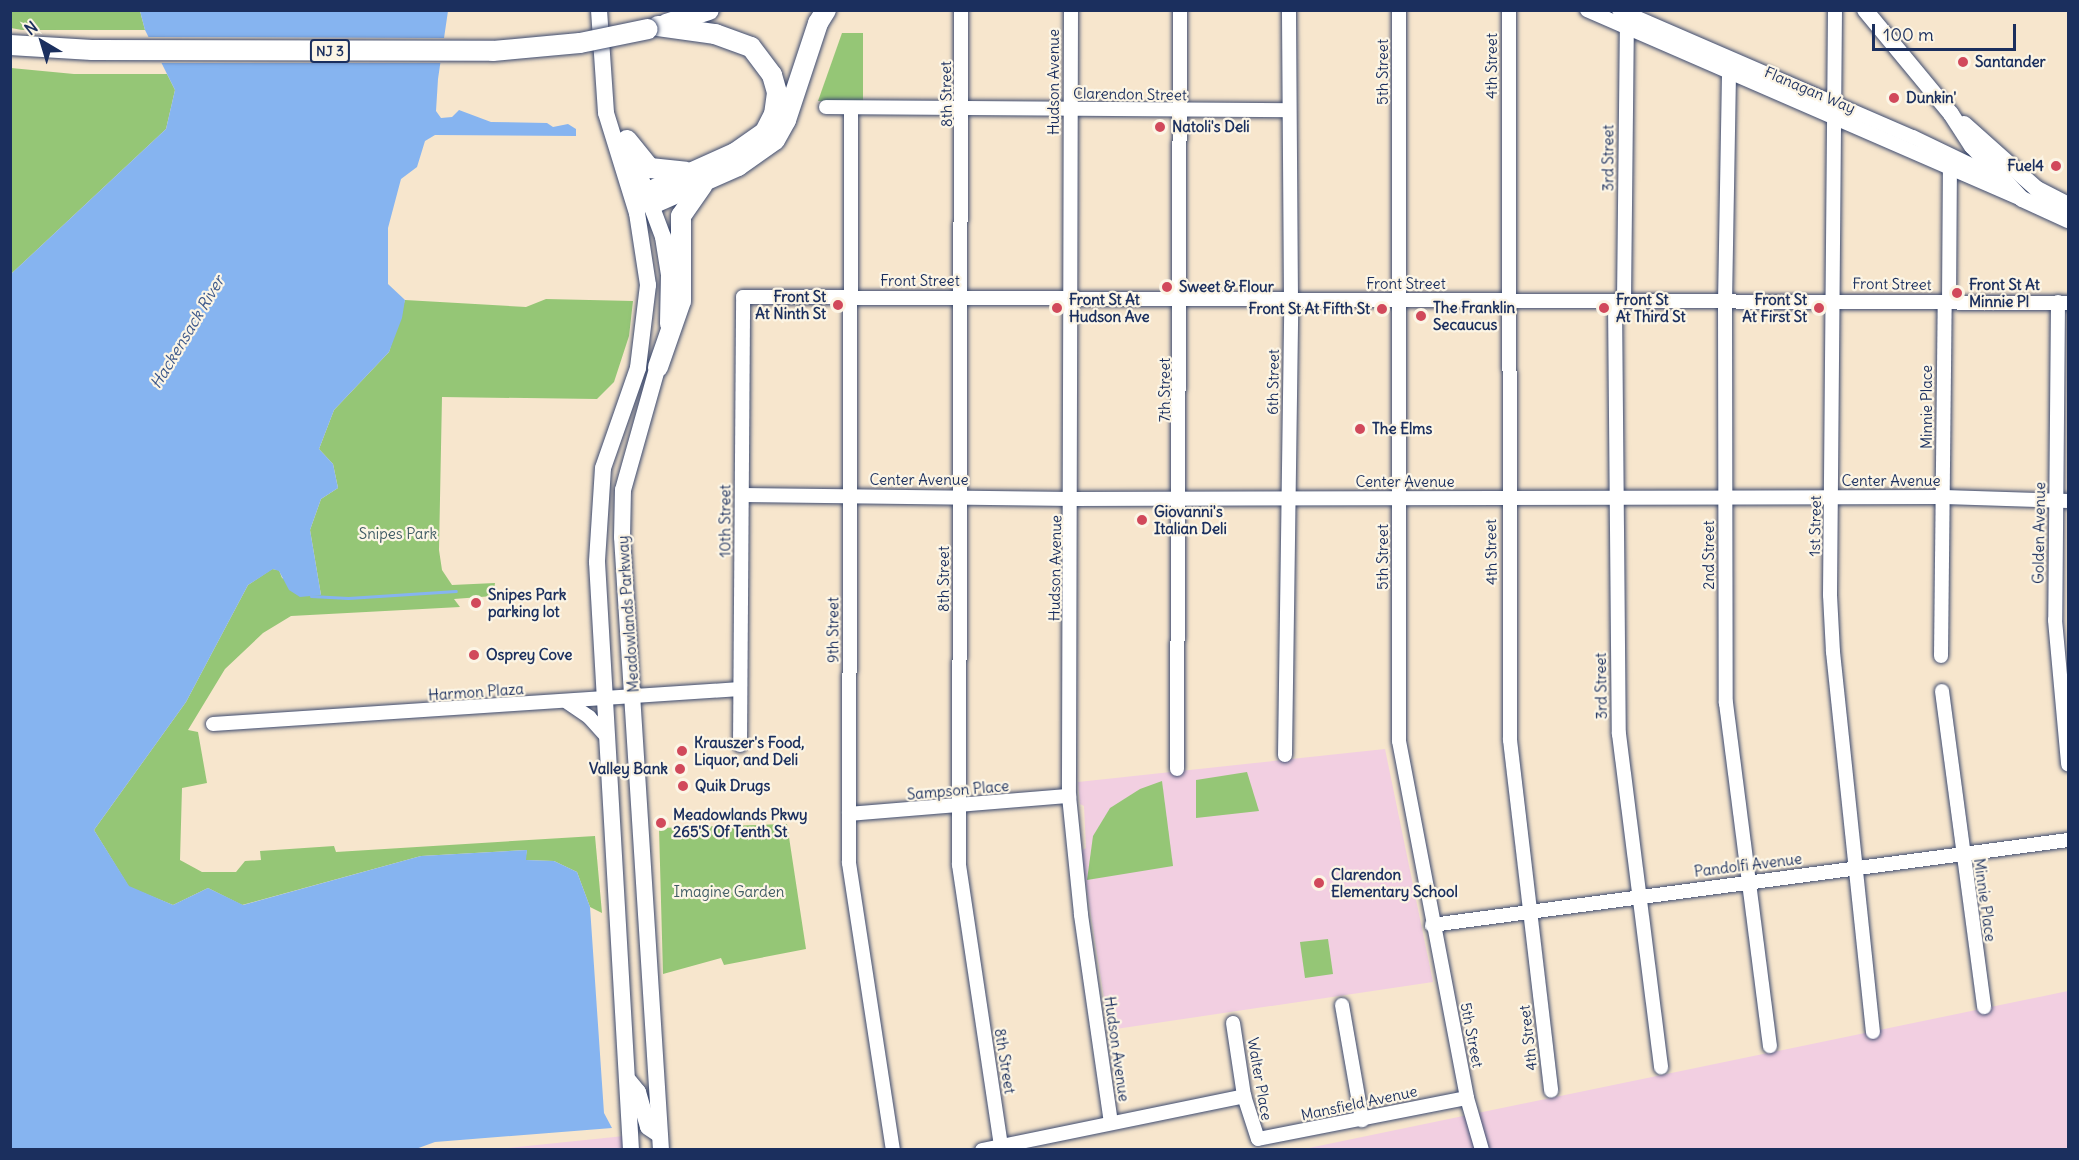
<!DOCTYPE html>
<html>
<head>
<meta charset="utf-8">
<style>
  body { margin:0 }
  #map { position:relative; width:2079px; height:1160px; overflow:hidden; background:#f7e6cd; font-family:Delius,sans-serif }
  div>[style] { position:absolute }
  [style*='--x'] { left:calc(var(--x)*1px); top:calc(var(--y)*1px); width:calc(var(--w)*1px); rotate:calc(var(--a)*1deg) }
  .built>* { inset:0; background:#f2cfe1 }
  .green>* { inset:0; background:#95c676 }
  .water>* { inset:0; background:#86b4f0 }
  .pier>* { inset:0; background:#f7e6cd }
  .stream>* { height:3px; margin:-1.5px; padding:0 1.5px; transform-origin:1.5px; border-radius:1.5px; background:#86b4f0 }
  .roads { filter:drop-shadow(0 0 2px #3c4a6f) drop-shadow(0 0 2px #3c4a6f) }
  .minor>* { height:14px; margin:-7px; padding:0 7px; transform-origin:7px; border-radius:7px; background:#fff }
  .major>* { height:16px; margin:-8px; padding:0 8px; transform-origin:8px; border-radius:8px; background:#fff }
  .highway>* { height:20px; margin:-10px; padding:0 10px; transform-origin:10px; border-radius:10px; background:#fff }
  .bridges { filter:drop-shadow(0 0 2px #3c4a6f) drop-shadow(0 0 2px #3c4a6f) }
  .highway-bridge>* { height:20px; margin:-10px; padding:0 10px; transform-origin:10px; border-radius:10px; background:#fff }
  .dots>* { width:16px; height:16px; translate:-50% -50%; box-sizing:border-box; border:3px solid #fcf5e5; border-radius:50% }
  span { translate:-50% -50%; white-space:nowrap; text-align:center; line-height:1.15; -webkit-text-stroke:4.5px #fcf5e5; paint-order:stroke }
  .shield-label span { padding:2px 4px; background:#fcf5e5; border:2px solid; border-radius:4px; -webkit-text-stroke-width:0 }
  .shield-label { font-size:14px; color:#1b2f5e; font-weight:700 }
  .poi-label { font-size:15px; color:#1b2f5e; font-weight:700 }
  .left { translate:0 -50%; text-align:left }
  .right { translate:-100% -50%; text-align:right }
  .street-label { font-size:15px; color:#1b2f5e }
  .park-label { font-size:15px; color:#405c65 }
  .water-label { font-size:16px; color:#3b578a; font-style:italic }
  .frame { position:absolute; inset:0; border:12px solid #1b2f5e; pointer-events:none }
  .north { position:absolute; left:12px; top:12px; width:60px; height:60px; -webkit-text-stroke:4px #fcf5e5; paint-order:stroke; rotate:322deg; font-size:16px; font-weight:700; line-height:24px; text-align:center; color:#1b2f5e }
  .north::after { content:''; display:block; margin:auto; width:21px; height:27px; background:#1b2f5e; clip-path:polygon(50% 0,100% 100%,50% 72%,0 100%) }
  .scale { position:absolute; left:1872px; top:24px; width:144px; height:27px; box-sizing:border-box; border:3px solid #1b2f5e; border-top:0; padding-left:8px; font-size:18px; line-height:21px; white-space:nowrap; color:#1b2f5e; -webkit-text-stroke:4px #fcf5e5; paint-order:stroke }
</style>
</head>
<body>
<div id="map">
  <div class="built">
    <i style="clip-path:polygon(1385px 749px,1433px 982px,1109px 1030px,1081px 851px,1086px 848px,1084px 806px,1080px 804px,1078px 782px)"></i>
    <i style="clip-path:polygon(2068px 991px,2068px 1149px,1304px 1149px)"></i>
    <i style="clip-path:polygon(624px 1136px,625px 1150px,489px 1150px)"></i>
  </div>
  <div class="green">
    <i style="clip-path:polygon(10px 11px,140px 11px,145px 30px,22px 30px,11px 28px)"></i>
    <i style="clip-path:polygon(842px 33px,863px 33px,863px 102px,818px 101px)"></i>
    <i style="clip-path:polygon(11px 68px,74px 74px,167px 74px,175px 90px,166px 129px,11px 274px)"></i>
    <i style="clip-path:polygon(546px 299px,633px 301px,629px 336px,614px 382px,597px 399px,442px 397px,439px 550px,442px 570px,452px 585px,495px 583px,493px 596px,454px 599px,460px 607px,291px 616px,263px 633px,225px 669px,188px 730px,198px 732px,207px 783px,182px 788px,180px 860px,202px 872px,236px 872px,245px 861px,261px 860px,260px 851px,334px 846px,336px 852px,595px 836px,602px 913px,590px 907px,577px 872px,554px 861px,525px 860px,527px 850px,421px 856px,242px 905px,208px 888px,173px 905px,129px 887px,94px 830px,186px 702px,248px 585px,272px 569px,279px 570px,282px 578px,321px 595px,310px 530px,321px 499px,338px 488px,333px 464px,319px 449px,334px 410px,389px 352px,405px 300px,526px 307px)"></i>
    <i style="clip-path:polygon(1247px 772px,1259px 811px,1196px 818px,1196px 780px)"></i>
    <i style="clip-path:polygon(1162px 781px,1173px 866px,1087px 880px,1093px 836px,1110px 808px,1140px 789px)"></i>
    <i style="clip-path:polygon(787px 824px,806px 949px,724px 965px,721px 958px,663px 974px,659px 828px)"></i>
    <i style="clip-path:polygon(1328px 939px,1333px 974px,1305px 978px,1300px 942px)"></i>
  </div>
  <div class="water">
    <i style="clip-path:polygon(140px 11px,448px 11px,438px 79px,436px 111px,441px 118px,452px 117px,459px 110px,491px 122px,547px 123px,553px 127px,568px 124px,576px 129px,576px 136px,435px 135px,425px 141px,417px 167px,401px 179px,388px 228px,388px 284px,405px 300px,402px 318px,389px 352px,334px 410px,319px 449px,333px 464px,338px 488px,321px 499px,310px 530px,321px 595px,300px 597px,289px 590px,279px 571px,273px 569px,248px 585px,186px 702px,94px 830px,129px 886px,173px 905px,208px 888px,243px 905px,421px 856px,527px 850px,526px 860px,554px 861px,577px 872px,590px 907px,604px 1113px,612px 1128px,435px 1142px,413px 1150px,11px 1150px,11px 274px,166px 129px,175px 90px,145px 30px)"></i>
  </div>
  <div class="pier">
    <i style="clip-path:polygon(145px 37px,447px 38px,443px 63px,158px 63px)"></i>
  </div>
  <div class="stream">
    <i style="--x:311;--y:596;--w:37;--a:3"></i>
    <i style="--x:348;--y:598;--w:108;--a:-3.7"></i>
  </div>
  <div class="roads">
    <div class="minor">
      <i style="--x:961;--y:10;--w:855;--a:90.13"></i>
      <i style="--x:959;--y:865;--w:283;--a:81.5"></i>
      <i style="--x:1071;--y:10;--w:786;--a:90.15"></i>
      <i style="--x:1069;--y:796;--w:120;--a:84.2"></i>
      <i style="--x:1081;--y:915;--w:209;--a:81.8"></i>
      <i style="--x:1399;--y:10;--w:731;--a:90"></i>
      <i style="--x:1399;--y:741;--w:363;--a:79.2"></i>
      <i style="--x:1467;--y:1098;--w:54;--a:73.9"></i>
      <i style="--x:1509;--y:10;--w:730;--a:89.92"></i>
      <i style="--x:1510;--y:740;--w:353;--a:83.3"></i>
      <i style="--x:1587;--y:10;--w:472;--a:23.5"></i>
      <i style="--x:1619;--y:10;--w:320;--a:23.4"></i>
      <i style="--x:1913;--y:137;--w:94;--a:25.8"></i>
      <i style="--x:1835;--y:10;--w:585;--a:90.49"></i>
      <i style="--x:1830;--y:595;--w:57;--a:87"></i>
      <i style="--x:1833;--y:652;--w:382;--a:84"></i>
      <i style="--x:1734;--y:61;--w:14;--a:111"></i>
      <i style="--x:1729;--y:74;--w:227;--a:91"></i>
      <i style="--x:1725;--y:301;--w:402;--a:89.9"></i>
      <i style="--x:1726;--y:703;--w:346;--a:82.7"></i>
      <i style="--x:826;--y:107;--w:463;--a:0.4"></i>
      <i style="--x:851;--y:108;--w:755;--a:90.15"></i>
      <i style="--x:849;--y:863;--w:290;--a:81.3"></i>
      <i style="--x:1615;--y:301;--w:433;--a:89.5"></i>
      <i style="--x:1619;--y:734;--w:336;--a:82.8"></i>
      <i style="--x:1624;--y:301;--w:279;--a:-89.4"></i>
      <i style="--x:1949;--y:302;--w:134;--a:-89.6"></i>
      <i style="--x:1950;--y:168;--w:6;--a:-31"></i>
      <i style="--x:2058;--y:302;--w:318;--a:90.5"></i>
      <i style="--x:2055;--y:620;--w:145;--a:84.8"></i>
      <i style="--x:742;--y:495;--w:330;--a:0.7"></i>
      <i style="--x:1072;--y:499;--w:872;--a:-0.13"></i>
      <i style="--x:1944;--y:497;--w:124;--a:1.8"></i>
      <i style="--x:1941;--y:656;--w:354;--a:-89.4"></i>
      <i style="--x:1942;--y:691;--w:319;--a:82.4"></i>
      <i style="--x:567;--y:702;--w:27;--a:34"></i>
      <i style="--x:589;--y:717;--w:27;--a:48"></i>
      <i style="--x:213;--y:724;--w:528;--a:-3.8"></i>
      <i style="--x:740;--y:745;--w:448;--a:-89.6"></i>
      <i style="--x:743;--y:297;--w:1325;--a:0.26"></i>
      <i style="--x:1285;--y:755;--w:454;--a:-89.2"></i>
      <i style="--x:1291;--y:301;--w:291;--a:-90.4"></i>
      <i style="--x:1177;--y:769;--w:759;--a:-89.77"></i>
      <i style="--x:849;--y:814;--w:221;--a:-4.7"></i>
      <i style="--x:1432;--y:925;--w:642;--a:-7.61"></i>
      <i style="--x:1342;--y:1005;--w:117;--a:80.1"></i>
      <i style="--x:1233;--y:1023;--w:74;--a:81.4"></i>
      <i style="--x:1244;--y:1096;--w:45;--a:72"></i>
      <i style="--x:1258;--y:1139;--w:213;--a:-11.1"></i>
      <i style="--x:982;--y:1150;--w:268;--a:-11.6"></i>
    </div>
    <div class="major">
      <i style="--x:599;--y:10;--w:103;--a:86.1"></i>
      <i style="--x:606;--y:113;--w:105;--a:72.8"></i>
      <i style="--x:637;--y:213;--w:73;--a:81.3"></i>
      <i style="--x:648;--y:285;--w:84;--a:96.9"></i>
      <i style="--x:638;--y:368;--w:106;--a:109.3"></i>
      <i style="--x:603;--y:468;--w:94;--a:93.7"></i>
      <i style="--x:597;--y:562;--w:589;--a:86.69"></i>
      <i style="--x:1865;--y:10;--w:135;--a:50.4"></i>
      <i style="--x:1951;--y:114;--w:38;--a:57"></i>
      <i style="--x:1972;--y:146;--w:73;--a:46.7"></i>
      <i style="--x:2022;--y:199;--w:51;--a:24.5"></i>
      <i style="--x:1964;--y:124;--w:98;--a:41.7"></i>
      <i style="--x:2037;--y:189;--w:35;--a:27"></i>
      <i style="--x:630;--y:149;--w:94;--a:69.4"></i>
      <i style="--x:663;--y:237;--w:38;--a:81"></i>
      <i style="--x:669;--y:275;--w:49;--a:91.2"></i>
      <i style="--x:629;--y:1081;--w:14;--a:51"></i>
      <i style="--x:638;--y:1092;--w:36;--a:74"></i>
      <i style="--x:648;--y:1127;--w:14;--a:34"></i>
      <i style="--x:661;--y:1150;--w:614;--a:-93.64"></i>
      <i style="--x:622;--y:537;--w:47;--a:-88.8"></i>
      <i style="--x:623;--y:490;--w:140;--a:-74.3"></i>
    </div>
    <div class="highway">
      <i style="--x:666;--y:24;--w:45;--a:-18"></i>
      <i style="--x:658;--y:26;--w:58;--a:8"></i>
      <i style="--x:715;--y:34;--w:38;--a:20"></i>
      <i style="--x:751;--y:47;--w:35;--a:53"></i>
      <i style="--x:772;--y:75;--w:19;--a:74"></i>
      <i style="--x:777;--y:93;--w:21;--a:98"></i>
      <i style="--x:774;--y:114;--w:20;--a:117"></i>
      <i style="--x:765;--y:132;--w:37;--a:145"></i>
      <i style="--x:735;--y:153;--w:95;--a:155.9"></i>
      <i style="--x:648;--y:192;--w:10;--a:127"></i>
      <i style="--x:642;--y:200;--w:11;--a:22"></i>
      <i style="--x:652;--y:204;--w:94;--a:-23.8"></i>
      <i style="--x:738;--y:166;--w:45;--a:-35.1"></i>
      <i style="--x:775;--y:140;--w:23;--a:-61"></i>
      <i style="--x:786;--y:120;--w:102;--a:-71.7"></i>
      <i style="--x:818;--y:23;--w:15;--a:-58"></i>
      <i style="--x:627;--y:140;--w:36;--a:51"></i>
      <i style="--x:650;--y:168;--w:36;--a:6"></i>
      <i style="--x:658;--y:367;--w:70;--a:-70.8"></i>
      <i style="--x:681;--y:301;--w:85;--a:-90"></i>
      <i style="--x:681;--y:216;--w:38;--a:-55"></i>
    </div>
  </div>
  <div class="bridges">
    <div class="highway-bridge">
      <i style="--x:10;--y:45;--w:82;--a:3.5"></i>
      <i style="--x:92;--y:50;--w:401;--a:0.1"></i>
      <i style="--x:493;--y:51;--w:87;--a:-5.3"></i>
      <i style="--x:580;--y:43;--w:69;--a:-11.6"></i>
    </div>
  </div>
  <div class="dots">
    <i style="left:1963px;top:62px;background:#d1495b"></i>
    <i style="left:1894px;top:98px;background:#d1495b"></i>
    <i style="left:1160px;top:127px;background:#d1495b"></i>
    <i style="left:2056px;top:166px;background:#d1495b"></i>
    <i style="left:1167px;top:287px;background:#d1495b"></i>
    <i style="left:1957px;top:293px;background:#d1495b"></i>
    <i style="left:838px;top:305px;background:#d1495b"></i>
    <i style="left:1057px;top:308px;background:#d1495b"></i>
    <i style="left:1604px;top:308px;background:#d1495b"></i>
    <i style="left:1819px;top:308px;background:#d1495b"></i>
    <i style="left:1382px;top:309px;background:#d1495b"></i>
    <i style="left:1421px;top:316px;background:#d1495b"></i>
    <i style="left:1360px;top:429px;background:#d1495b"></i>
    <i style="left:1142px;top:520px;background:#d1495b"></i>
    <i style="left:476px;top:603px;background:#d1495b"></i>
    <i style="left:474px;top:655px;background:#d1495b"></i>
    <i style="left:682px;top:751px;background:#d1495b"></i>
    <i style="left:680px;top:769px;background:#d1495b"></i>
    <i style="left:683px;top:786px;background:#d1495b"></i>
    <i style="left:661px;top:823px;background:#d1495b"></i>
    <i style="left:1319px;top:883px;background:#d1495b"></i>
  </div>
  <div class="shield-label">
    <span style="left:330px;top:51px">NJ 3</span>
  </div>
  <div class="poi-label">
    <span class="left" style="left:1975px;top:62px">Santander</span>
    <span class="left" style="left:1906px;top:98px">Dunkin'</span>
    <span class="left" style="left:1172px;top:127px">Natoli's Deli</span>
    <span class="right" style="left:2044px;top:166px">Fuel4</span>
    <span class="left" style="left:1969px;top:293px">Front St At<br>Minnie Pl</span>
    <span class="left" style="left:1179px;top:287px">Sweet &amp; Flour</span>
    <span class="right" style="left:826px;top:305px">Front St<br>At Ninth St</span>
    <span class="left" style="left:1069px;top:308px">Front St At<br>Hudson Ave</span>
    <span class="left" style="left:1616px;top:308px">Front St<br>At Third St</span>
    <span class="right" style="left:1807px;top:308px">Front St<br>At First St</span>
    <span class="left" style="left:1433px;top:316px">The Franklin<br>Secaucus</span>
    <span class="right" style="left:1370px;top:309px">Front St At Fifth St</span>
    <span class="left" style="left:1372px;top:429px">The Elms</span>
    <span class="left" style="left:1154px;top:520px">Giovanni's<br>Italian Deli</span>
    <span class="left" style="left:488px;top:603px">Snipes Park<br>parking lot</span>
    <span class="left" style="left:486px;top:655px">Osprey Cove</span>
    <span class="left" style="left:694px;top:751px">Krauszer's Food,<br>Liquor, and Deli</span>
    <span class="right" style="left:668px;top:769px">Valley Bank</span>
    <span class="left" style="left:695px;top:786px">Quik Drugs</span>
    <span class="left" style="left:673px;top:823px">Meadowlands Pkwy<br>265'S Of Tenth St</span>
    <span class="left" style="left:1331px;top:883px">Clarendon<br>Elementary School</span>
  </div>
  <div class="street-label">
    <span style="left:1492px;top:66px;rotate:-90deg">4th Street</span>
    <span style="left:1383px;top:72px;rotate:-90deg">5th Street</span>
    <span style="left:1054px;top:82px;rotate:-90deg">Hudson Avenue</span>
    <span style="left:1810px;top:90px;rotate:23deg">Flanagan Way</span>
    <span style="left:946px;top:94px;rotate:-91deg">8th Street</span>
    <span style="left:1130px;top:94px;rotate:1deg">Clarendon Street</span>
    <span style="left:1608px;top:158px;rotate:-90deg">3rd Street</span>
    <span style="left:920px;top:281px">Front Street</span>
    <span style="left:1406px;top:284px">Front Street</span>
    <span style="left:1892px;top:284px;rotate:1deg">Front Street</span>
    <span style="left:1273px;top:382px;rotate:-89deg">6th Street</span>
    <span style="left:1165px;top:390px;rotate:-90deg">7th Street</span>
    <span style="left:1927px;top:407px;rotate:-90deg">Minnie Place</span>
    <span style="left:919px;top:480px">Center Avenue</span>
    <span style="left:1891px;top:481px">Center Avenue</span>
    <span style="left:1405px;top:482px">Center Avenue</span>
    <span style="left:725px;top:521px;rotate:-90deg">10th Street</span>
    <span style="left:1815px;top:526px;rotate:-89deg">1st Street</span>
    <span style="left:2039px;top:533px;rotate:-89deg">Golden Avenue</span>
    <span style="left:1491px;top:552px;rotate:-91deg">4th Street</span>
    <span style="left:1709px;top:555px;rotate:-90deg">2nd Street</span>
    <span style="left:1383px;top:557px;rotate:-90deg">5th Street</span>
    <span style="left:1055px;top:568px;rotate:-89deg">Hudson Avenue</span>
    <span style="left:944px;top:579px;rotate:-90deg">8th Street</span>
    <span style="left:628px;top:614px;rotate:-94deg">Meadowlands Parkway</span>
    <span style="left:833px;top:630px;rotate:-90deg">9th Street</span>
    <span style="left:1601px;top:686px;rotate:-91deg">3rd Street</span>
    <span style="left:476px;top:692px;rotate:-4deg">Harmon Plaza</span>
    <span style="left:958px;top:790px;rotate:-5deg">Sampson Place</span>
    <span style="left:1748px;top:865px;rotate:-7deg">Pandolfi Avenue</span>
    <span style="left:1985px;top:900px;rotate:82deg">Minnie Place</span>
    <span style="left:1472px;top:1035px;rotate:79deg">5th Street</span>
    <span style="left:1528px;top:1038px;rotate:-97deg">4th Street</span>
    <span style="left:1117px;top:1049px;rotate:82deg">Hudson Avenue</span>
    <span style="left:1005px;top:1061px;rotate:81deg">8th Street</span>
    <span style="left:1260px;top:1079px;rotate:80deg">Walter Place</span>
    <span style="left:1359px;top:1103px;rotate:-12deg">Mansfield Avenue</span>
  </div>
  <div class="park-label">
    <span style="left:398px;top:534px">Snipes Park</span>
    <span style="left:729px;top:892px">Imagine Garden</span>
  </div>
  <div class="water-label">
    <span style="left:187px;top:332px;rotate:-59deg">Hackensack River</span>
  </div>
  <div class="frame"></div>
  <div class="north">N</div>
  <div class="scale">100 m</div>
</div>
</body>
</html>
